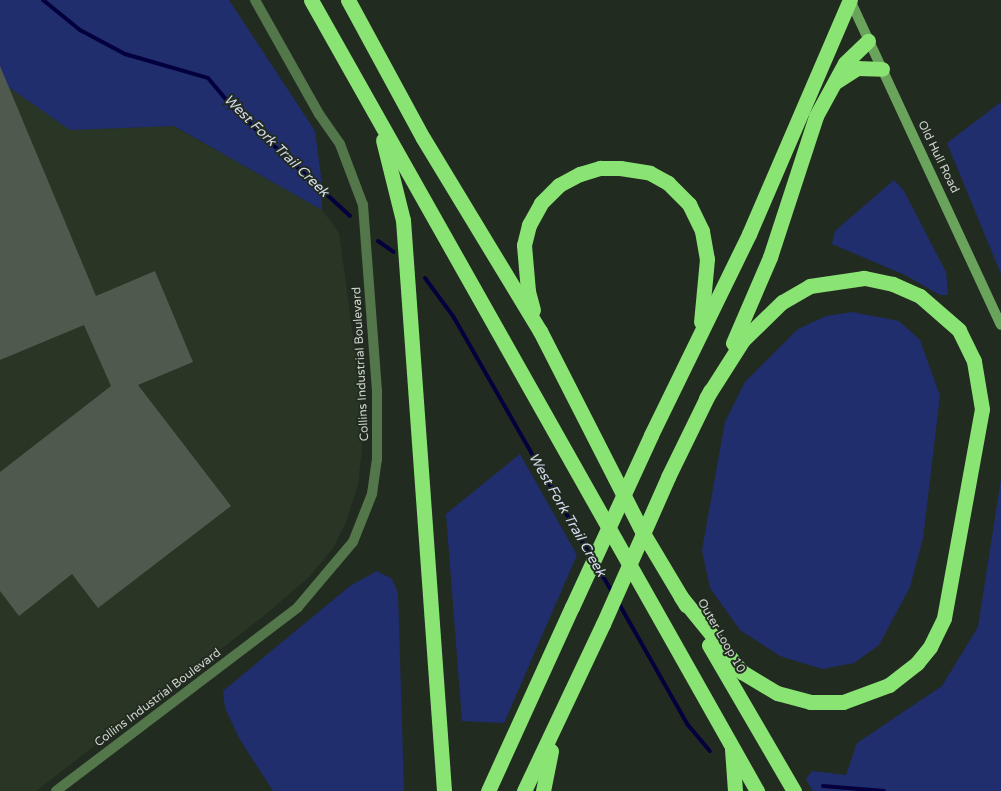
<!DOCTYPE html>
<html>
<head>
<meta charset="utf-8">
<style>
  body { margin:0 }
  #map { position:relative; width:1001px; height:791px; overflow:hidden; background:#222b20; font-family:"Varela Round",sans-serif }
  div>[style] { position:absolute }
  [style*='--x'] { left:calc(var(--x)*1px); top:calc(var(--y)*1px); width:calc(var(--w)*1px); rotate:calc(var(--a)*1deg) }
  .built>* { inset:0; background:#293626 }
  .green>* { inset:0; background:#202e6e }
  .stream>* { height:4px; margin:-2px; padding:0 2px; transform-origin:2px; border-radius:2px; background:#04003d }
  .building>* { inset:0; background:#4f594d }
  .tertiary>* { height:10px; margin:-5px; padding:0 5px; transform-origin:5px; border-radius:5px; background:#53764b }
  .secondary>* { height:10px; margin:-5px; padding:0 5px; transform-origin:5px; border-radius:5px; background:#6aa35c }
  .motorway>* { height:15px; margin:-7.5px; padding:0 7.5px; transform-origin:7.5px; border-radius:7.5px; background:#8ae473 }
  .motorway-bridge>* { height:15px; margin:-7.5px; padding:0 7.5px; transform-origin:7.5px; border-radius:7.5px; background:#8ae473 }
  span { translate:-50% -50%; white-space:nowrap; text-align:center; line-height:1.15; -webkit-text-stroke:4px #222b20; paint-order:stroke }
  .street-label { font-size:12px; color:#ced4cd }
  .water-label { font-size:14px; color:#d4dbef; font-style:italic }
</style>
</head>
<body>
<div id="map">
  <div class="built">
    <i style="clip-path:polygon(0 81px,70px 130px,173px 126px,322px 210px,339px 233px,360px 388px,362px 449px,358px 484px,346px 522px,333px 548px,310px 576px,265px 615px,36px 791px,0 791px)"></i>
  </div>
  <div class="green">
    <i style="clip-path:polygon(0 0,229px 0,315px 131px,322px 184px,322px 210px,174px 126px,70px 130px,0 81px)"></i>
    <i style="clip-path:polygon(1001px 102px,1001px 274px,947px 143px)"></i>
    <i style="clip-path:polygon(894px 180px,904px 191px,946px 272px,948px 295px,940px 295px,905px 275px,832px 244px,835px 231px)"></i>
    <i style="clip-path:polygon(852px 312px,899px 321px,920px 340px,940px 396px,923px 538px,910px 587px,879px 645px,854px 663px,822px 669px,780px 656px,740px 630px,710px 588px,702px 550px,725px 422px,745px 382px,798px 329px,826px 316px)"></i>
    <i style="clip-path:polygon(520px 454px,577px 555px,504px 723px,462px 721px,446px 514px)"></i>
    <i style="clip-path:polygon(1001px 479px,1001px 791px,813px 791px,806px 779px,812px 771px,846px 775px,857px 743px,942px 686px,978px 627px)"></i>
    <i style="clip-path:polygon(377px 571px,392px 579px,398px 593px,404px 791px,273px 791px,239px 738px,225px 708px,223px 691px,350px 586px)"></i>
  </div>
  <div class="stream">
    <i style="--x:43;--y:0;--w:48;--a:39"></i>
    <i style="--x:80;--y:30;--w:51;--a:28.1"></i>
    <i style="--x:125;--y:54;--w:86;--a:16.1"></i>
    <i style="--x:208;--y:78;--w:39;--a:50"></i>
    <i style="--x:233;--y:108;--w:159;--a:42.7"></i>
    <i style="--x:378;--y:241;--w:19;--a:35"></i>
    <i style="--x:425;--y:278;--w:47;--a:53.6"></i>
    <i style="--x:453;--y:316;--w:275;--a:60.2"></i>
    <i style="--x:596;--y:565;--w:31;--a:59"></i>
    <i style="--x:618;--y:602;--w:142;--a:60.4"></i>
    <i style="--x:688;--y:725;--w:34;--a:50"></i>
    <i style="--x:823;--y:786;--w:61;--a:4.7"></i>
  </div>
  <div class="building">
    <i style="clip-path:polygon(0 66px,96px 296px,155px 271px,193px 362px,138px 385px,231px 506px,98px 608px,72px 574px,19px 616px,0 591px,0 472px,111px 386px,84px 325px,0 360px)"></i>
  </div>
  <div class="tertiary">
    <i style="--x:56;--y:791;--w:304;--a:-37.2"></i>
    <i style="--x:298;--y:607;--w:85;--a:-49.8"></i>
    <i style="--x:353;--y:542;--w:52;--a:-68.4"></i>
    <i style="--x:372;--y:494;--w:34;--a:-82"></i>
    <i style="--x:377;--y:460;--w:69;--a:-90"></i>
    <i style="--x:377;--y:391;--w:187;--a:-94.3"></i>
    <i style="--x:363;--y:205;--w:65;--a:-110.7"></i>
    <i style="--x:340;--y:144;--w:37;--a:-125"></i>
    <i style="--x:319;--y:114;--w:131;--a:-119.3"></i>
  </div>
  <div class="secondary">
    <i style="--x:850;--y:0;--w:358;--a:65.1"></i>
  </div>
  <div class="motorway">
    <i style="--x:311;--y:0;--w:908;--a:60.58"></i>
    <i style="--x:348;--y:0;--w:157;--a:61.5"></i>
    <i style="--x:423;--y:138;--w:226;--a:58.8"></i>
    <i style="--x:540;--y:331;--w:227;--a:63"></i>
    <i style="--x:643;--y:533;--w:84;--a:59.2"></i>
    <i style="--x:837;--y:81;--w:24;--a:-33"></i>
    <i style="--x:857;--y:68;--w:25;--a:2"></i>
    <i style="--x:383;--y:140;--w:82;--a:76"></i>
    <i style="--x:403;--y:220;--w:572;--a:85.89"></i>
    <i style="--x:533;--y:310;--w:20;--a:-105"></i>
    <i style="--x:528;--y:291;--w:46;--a:-95"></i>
    <i style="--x:524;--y:245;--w:21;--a:-76"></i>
    <i style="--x:529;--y:225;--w:25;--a:-61"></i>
    <i style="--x:541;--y:203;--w:25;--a:-45"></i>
    <i style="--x:559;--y:185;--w:24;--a:-28"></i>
    <i style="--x:580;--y:174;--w:21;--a:-17"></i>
    <i style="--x:600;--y:168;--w:20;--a:0"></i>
    <i style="--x:620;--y:168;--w:30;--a:9"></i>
    <i style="--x:650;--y:173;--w:21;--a:29"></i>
    <i style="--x:668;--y:183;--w:30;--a:45"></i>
    <i style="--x:689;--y:204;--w:30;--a:64"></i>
    <i style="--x:702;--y:231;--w:28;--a:80"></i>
    <i style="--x:707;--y:259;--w:63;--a:95.4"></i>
    <i style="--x:733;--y:343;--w:94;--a:-66.7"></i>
    <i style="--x:770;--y:257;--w:148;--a:-71.9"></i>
    <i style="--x:816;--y:116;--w:60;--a:-61.3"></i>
    <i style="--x:845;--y:63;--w:32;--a:-44"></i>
    <i style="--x:651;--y:435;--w:224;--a:-64"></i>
    <i style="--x:749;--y:234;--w:255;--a:-66.7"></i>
    <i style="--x:668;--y:477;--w:96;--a:-64"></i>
    <i style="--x:681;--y:597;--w:97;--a:50.9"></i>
    <i style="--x:742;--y:672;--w:41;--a:31"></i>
    <i style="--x:777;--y:693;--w:34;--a:15"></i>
    <i style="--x:810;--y:702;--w:33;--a:0"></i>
    <i style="--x:843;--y:702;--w:49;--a:-20.3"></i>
    <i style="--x:889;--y:685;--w:36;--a:-38"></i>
    <i style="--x:917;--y:663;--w:21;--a:-51"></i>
    <i style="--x:930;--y:647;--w:32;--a:-64"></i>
    <i style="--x:944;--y:618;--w:212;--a:-79.7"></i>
    <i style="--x:982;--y:409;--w:49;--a:-99.5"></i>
    <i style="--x:974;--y:361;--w:34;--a:-116"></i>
    <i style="--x:959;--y:330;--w:52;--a:-138.9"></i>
    <i style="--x:920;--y:296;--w:30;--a:-156"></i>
    <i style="--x:893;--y:284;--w:30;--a:-168"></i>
    <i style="--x:864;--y:278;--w:55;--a:171.6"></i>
    <i style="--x:810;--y:286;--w:32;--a:150"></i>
    <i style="--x:782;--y:302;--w:54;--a:135.7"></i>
    <i style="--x:743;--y:340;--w:69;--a:122.5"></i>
    <i style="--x:709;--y:645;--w:169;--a:59.8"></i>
    <i style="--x:732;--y:749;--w:42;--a:85.9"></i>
    <i style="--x:488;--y:791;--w:202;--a:-65.5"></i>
    <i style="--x:524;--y:791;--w:185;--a:-64.7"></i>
    <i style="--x:543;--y:791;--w:41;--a:-78.7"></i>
  </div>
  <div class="motorway-bridge">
    <i style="--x:572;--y:607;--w:189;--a:-65.3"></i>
    <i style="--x:603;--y:624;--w:161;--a:-66.1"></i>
  </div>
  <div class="street-label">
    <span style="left:938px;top:157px;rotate:64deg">Old Hull Road</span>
    <span style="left:361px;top:364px;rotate:-93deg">Collins Industrial Boulevard</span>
    <span style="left:721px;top:636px;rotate:60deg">Outer Loop 10</span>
    <span style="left:158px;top:698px;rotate:-37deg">Collins Industrial Boulevard</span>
  </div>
  <div class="water-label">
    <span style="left:276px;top:146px;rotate:44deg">West Fork Trail Creek</span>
    <span style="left:567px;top:515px;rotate:60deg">West Fork Trail Creek</span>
  </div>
</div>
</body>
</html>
